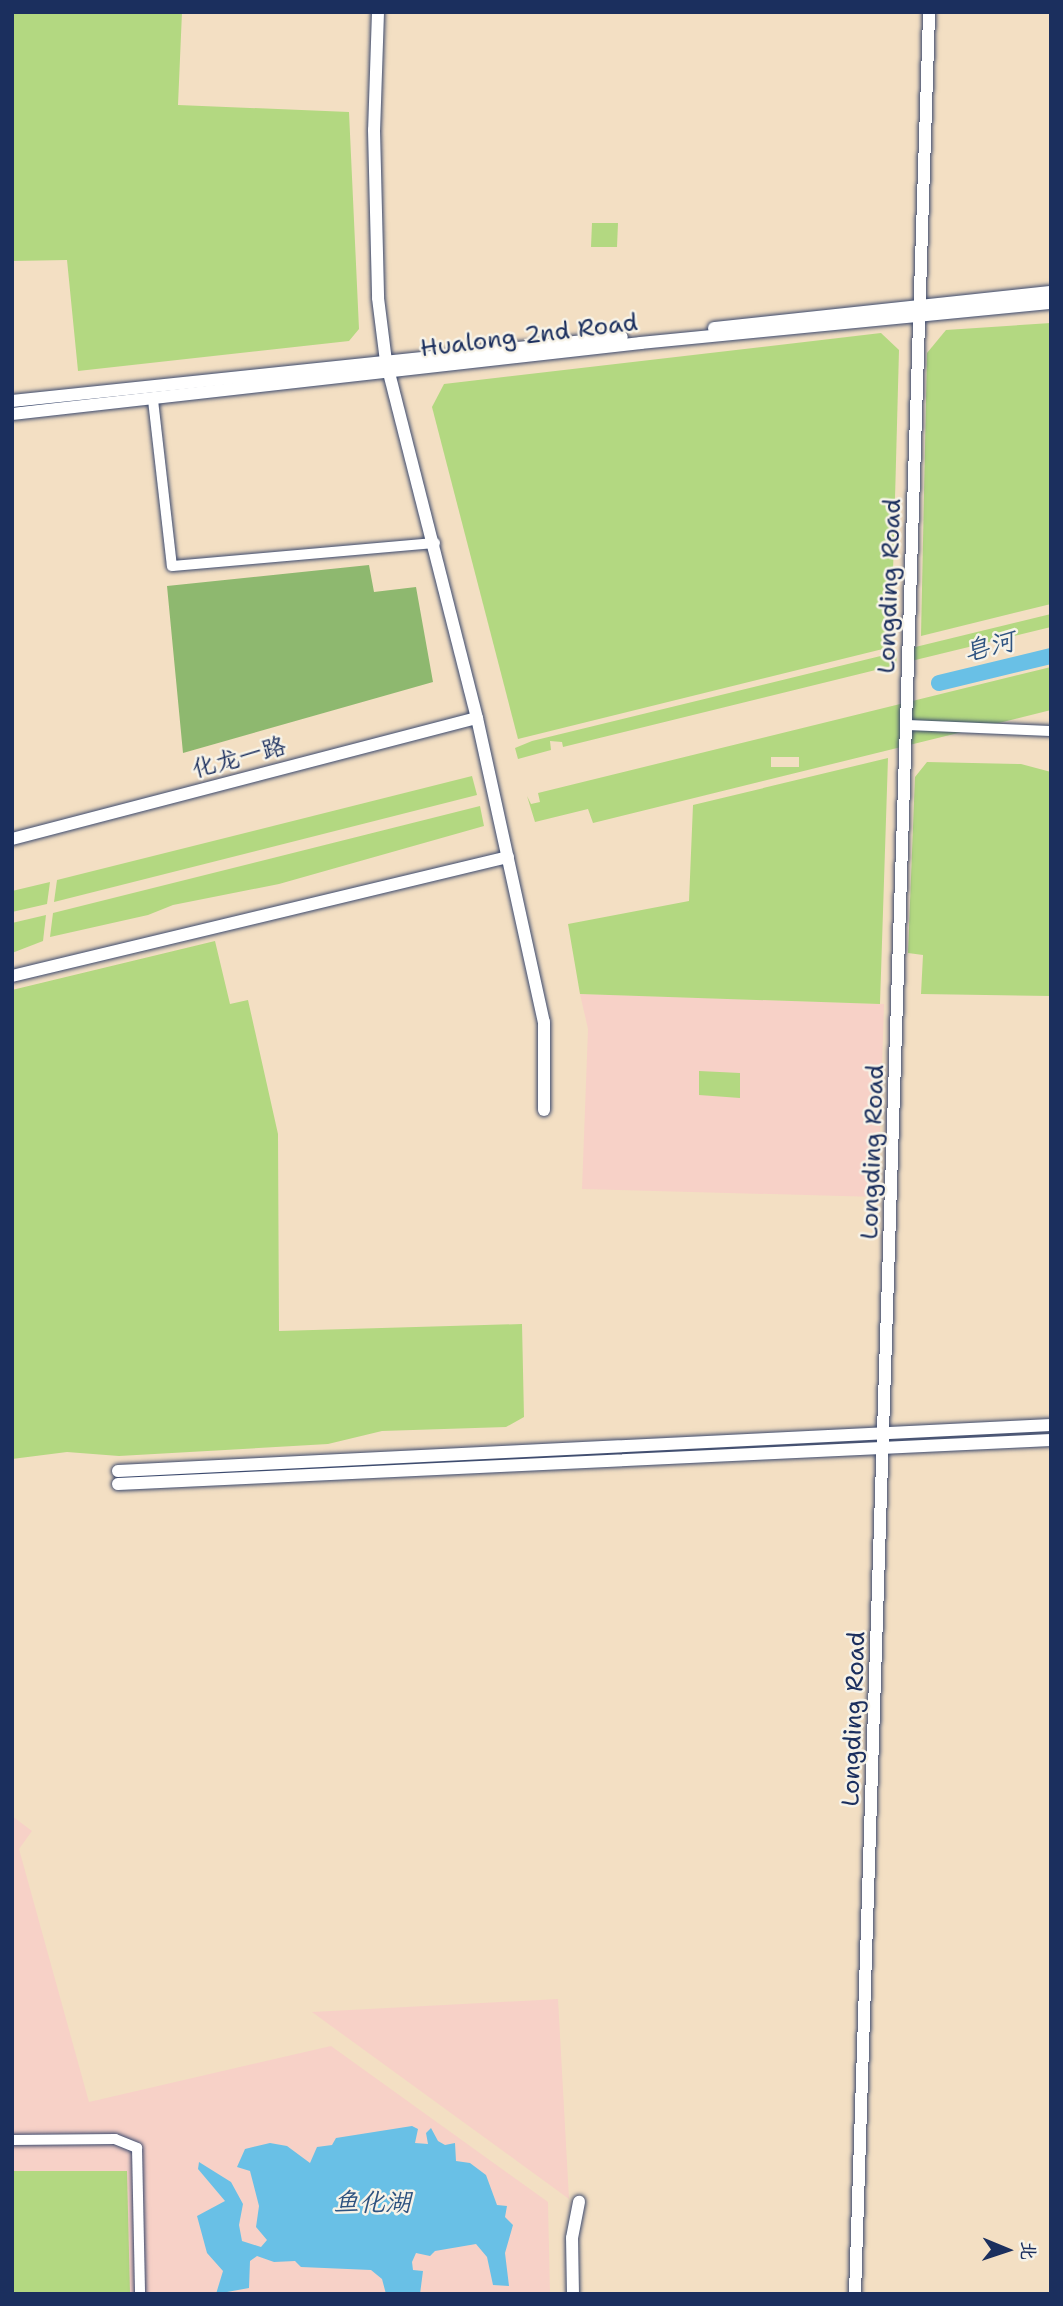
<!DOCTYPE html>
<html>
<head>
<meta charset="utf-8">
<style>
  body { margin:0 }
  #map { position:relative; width:1063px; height:2306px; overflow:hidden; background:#f3dfc3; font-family:"Shantell Sans","LXGW WenKai TC",sans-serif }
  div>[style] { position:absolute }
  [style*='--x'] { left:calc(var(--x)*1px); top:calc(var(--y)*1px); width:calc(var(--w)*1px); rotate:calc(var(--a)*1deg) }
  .built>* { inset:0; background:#f7d1c7 }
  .green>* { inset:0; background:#b3d881 }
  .forest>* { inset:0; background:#8eb86f }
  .water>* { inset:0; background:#69c0e6 }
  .river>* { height:16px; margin:-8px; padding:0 8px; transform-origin:8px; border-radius:8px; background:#69c0e6 }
  .roads { filter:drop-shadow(0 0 2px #3b496d) drop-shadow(0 0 2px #3b496d) }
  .minor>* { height:10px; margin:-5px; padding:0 5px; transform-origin:5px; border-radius:5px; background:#fff }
  .tertiary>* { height:12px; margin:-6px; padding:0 6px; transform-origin:6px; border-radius:6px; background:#fff }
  span { translate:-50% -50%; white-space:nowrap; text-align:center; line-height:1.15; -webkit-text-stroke:5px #f7f3e8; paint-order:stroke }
  .street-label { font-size:24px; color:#1b2f5e }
  .water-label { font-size:26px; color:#2e5380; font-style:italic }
  .frame { position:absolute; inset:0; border:14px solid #1b2f5e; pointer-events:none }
  .north { position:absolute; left:972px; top:2215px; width:70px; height:70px; -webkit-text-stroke:5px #f7f3e8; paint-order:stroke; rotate:92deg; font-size:19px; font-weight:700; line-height:28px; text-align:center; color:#1b2f5e }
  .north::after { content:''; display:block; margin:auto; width:24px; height:32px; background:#1b2f5e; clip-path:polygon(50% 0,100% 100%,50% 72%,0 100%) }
</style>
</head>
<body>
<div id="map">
  <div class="built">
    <i style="clip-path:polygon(580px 994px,884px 1004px,878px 1197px,582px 1189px,588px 1029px)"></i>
    <i style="clip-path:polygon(12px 1816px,32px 1831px,19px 1849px,89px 2102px,331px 2046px,548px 2202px,550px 2294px,12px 2294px)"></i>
    <i style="clip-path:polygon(558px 1999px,569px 2199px,312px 2012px)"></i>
  </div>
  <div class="green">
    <i style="clip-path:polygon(12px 12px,182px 12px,178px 105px,349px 112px,359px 329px,349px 341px,78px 371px,67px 260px,12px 261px)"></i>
    <i style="clip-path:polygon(592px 223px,618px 223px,617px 247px,591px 247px)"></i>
    <i style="clip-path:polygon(1051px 323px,1051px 604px,921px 636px,927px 353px,946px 330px)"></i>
    <i style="clip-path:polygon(881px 333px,899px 350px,891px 647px,518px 739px,432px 407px,444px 384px)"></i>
    <i style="clip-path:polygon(1051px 614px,1051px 627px,903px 663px,903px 650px)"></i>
    <i style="clip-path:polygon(897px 652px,896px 665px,563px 747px,562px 742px,550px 741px,551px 750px,518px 759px,515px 748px,532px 741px)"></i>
    <i style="clip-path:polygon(evenodd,1051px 667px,1051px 710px,593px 823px,588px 809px,535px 822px,527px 796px,531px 804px,540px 802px,538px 793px,1051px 667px,771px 757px,799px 757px,799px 767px,771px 767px,771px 757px)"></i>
    <i style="clip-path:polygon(888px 758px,880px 1004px,580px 994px,568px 924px,689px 901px,693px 805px)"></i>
    <i style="clip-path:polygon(927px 762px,1021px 764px,1051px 772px,1051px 996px,921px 994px,923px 955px,908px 953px,915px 777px)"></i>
    <i style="clip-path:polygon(472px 776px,477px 795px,54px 902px,57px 880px)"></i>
    <i style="clip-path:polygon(480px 806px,484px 826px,279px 884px,173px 905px,148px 915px,50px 937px,53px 913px)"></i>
    <i style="clip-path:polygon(50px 882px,47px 904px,12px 912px,12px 891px)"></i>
    <i style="clip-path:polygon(46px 915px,43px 941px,12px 953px,12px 923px)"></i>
    <i style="clip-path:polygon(215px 941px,230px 1004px,248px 1000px,278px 1134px,279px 1331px,522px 1324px,524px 1417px,506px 1427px,382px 1431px,328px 1444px,119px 1456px,67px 1452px,12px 1459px,12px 990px)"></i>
    <i style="clip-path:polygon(699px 1071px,740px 1073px,740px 1098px,699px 1095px)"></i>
    <i style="clip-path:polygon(12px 2171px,127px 2171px,130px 2294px,12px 2294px)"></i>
  </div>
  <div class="forest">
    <i style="clip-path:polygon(369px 565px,374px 592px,416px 587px,433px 682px,183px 753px,167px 586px)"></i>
  </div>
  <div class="water">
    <i style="clip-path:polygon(412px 2126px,418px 2129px,415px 2143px,428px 2144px,426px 2133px,431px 2128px,438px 2141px,445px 2145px,455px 2143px,456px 2161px,470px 2163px,486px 2175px,497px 2205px,507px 2206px,505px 2217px,513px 2225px,505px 2253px,509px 2286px,493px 2285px,487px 2257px,476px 2244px,435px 2251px,430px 2256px,416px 2253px,412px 2262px,413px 2270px,423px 2271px,420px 2294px,386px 2294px,382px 2279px,371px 2270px,301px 2267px,295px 2261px,274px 2262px,257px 2256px,250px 2261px,249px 2288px,216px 2294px,223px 2271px,207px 2253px,197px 2216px,225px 2201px,198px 2169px,199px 2162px,231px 2182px,243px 2204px,239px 2225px,242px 2241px,261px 2247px,267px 2240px,256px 2227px,259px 2206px,250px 2171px,237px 2167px,245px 2149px,270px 2143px,287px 2146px,310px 2163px,317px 2147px,332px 2145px,336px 2138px)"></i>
  </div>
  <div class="river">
    <i style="--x:939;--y:683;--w:115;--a:-13.6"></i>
  </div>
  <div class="roads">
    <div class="minor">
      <i style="--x:153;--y:400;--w:167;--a:83.5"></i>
      <i style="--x:172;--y:566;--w:264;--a:-5"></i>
      <i style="--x:907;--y:725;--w:144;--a:2.4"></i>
      <i style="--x:12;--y:2140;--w:103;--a:-0.6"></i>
      <i style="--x:115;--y:2139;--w:24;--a:22"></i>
      <i style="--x:137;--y:2148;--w:146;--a:88.8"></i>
    </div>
    <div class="tertiary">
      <i style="--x:378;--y:12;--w:118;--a:91.9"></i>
      <i style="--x:374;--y:130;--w:168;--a:88.6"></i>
      <i style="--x:378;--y:298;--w:64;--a:82.8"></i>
      <i style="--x:386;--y:361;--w:368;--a:75.7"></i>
      <i style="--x:477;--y:718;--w:311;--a:77.6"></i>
      <i style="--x:544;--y:1022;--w:88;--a:90"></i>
      <i style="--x:714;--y:328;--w:339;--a:-6.1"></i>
      <i style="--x:12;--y:401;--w:613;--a:-5.99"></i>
      <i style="--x:12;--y:414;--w:633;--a:-6.44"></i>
      <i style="--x:641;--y:343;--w:412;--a:-5.6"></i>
      <i style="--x:12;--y:839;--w:480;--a:-14.6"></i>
      <i style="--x:12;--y:976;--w:510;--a:-13.49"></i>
      <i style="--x:118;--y:1471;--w:934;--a:-2.82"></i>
      <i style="--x:118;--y:1484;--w:934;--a:-2.7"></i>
      <i style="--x:573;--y:2294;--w:56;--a:-91"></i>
      <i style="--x:572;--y:2238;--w:37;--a:-79"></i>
      <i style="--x:855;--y:2294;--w:2283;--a:-88.14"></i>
    </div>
  </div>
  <div class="street-label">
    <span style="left:529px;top:336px;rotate:-7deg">Hualong 2nd Road</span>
    <span style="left:890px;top:586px;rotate:-88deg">Longding Road</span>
    <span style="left:239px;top:758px;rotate:-15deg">化龙一路</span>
    <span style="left:873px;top:1152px;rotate:-88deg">Longding Road</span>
    <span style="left:854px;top:1719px;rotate:-88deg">Longding Road</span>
  </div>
  <div class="water-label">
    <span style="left:989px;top:646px;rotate:-14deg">皂河</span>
    <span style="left:372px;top:2202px">鱼化湖</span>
  </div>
  <div class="frame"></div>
  <div class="north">北</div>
</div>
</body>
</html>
